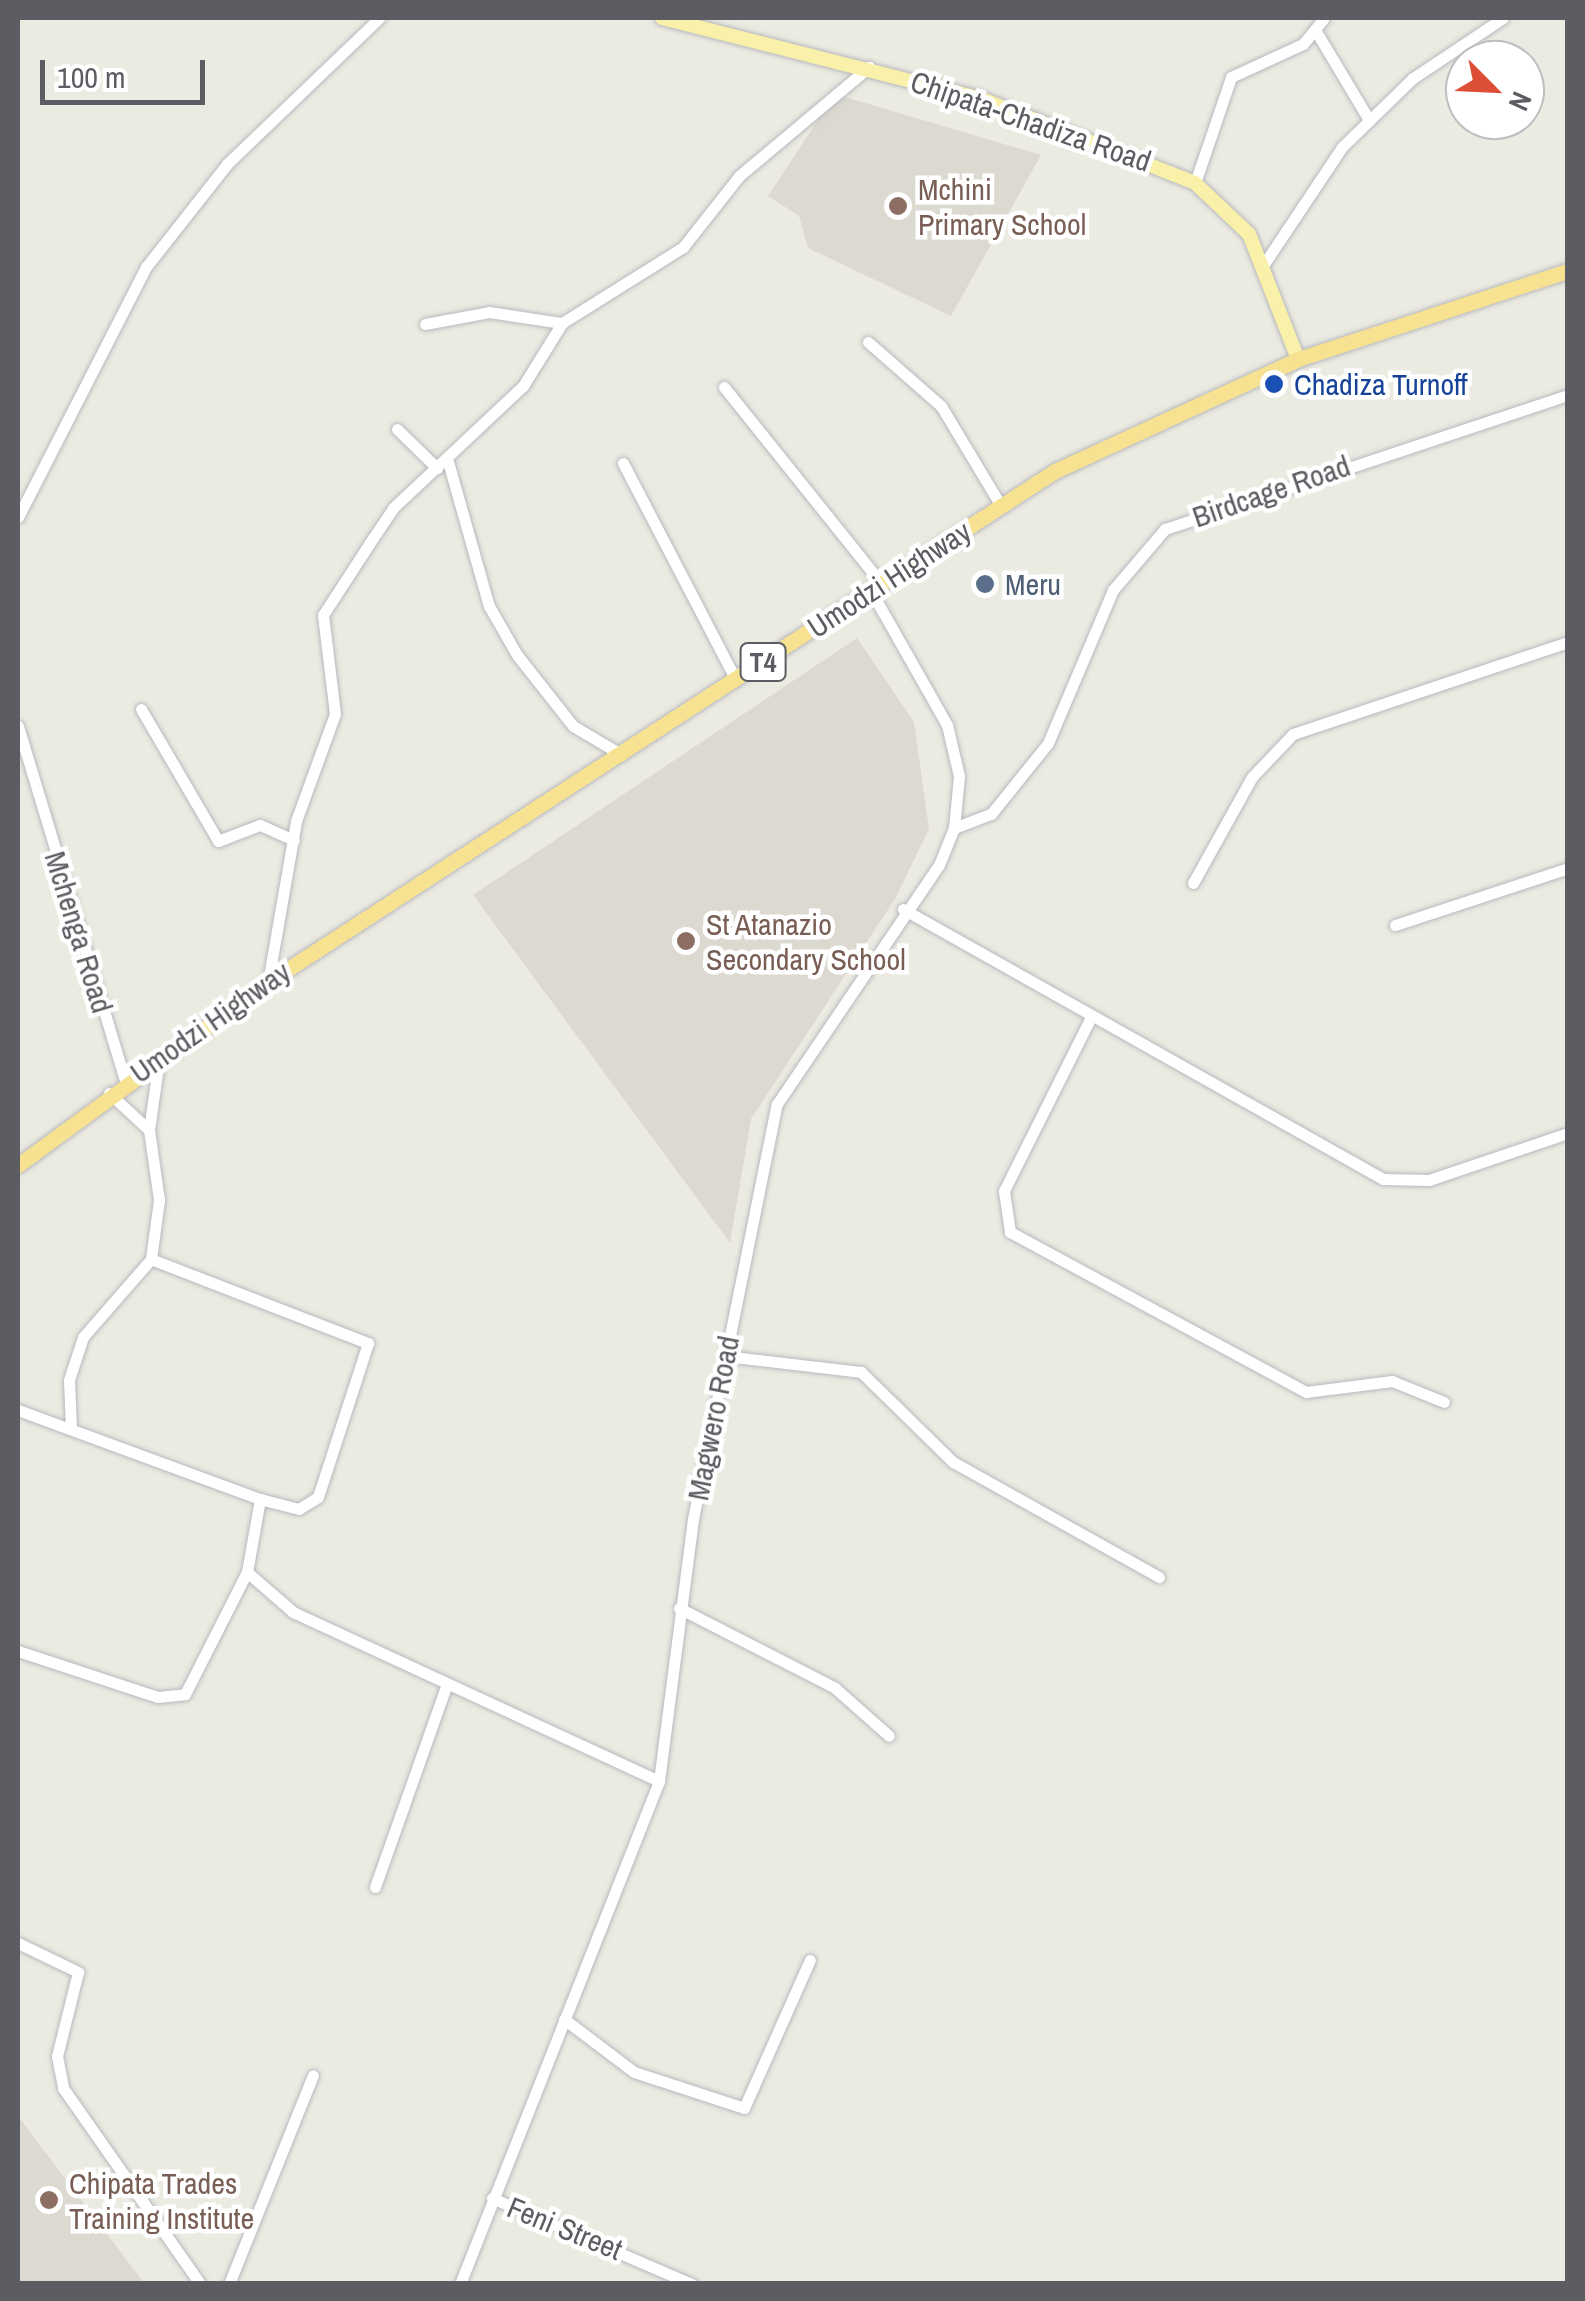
<!DOCTYPE html>
<html>
<head>
<meta charset="utf-8">
<style>
  body { margin:0 }
  #map { position:relative; width:1585px; height:2301px; overflow:hidden; background:#ecebe2; font-family:"Archivo Narrow",sans-serif }
  div>[style] { position:absolute }
  [style*='--x'] { left:calc(var(--x)*1px); top:calc(var(--y)*1px); width:calc(var(--w)*1px); rotate:calc(var(--a)*1deg) }
  .education>* { inset:0; background:#dcdad0 }
  .roads { filter:drop-shadow(0 0 2px #b8b9be) drop-shadow(0 0 2px #b8b9be) }
  .minor>* { height:11px; margin:-5.5px; padding:0 5.5px; transform-origin:5.5px; border-radius:5.5px; background:#fff }
  .major>* { height:14px; margin:-7px; padding:0 7px; transform-origin:7px; border-radius:7px; background:#f9f1aa }
  .highway>* { height:15px; margin:-7.5px; padding:0 7.5px; transform-origin:7.5px; border-radius:7.5px; background:#f6e290 }
  .dots>* { width:28px; height:28px; translate:-50% -50%; box-sizing:border-box; border:5px solid #fff; border-radius:50% }
  span { translate:-50% -50%; white-space:nowrap; text-align:center; line-height:1.15; -webkit-text-stroke:9px #fff; paint-order:stroke }
  .shield-label span { padding:2px 8px; background:#fff; border:2px solid; border-radius:8px; -webkit-text-stroke-width:0 }
  .shield-label { font-size:28px; color:#5b5d62; font-weight:700 }
  .street-label { font-size:30px; color:#5b5d62 }
  .education-label { font-size:30px; color:#785e54 }
  .left { translate:0 -50%; text-align:left }
  .transit-label { font-size:30px; color:#164399 }
  .service-label { font-size:30px; color:#4e5e75 }
  .frame { position:absolute; inset:0; border:20px solid #5b5d62; pointer-events:none }
  .north { position:absolute; left:1445px; top:40px; width:100px; height:100px; box-sizing:border-box; background:#fff; border:2px solid #bdbec0; border-radius:50%; rotate:114deg; font-size:28px; font-weight:700; line-height:40px; text-align:center; color:#5b5d62 }
  .north::after { content:''; display:block; margin:auto; width:35px; height:45px; background:#dd4e37; clip-path:polygon(50% 0,100% 100%,50% 72%,0 100%) }
  .scale { position:absolute; left:40px; top:60px; width:165px; height:45px; box-sizing:border-box; border:5px solid #5b5d62; border-top:0; padding-left:12px; font-size:30px; line-height:35px; white-space:nowrap; color:#5b5d62; -webkit-text-stroke:8px #fff; paint-order:stroke }
</style>
</head>
<body>
<div id="map">
  <div class="education">
    <i style="clip-path:polygon(835px 94px,1041px 155px,951px 316px,808px 248px,799px 216px,768px 196px)"></i>
    <i style="clip-path:polygon(857px 638px,914px 722px,929px 829px,895px 899px,751px 1119px,730px 1243px,473px 895px)"></i>
    <i style="clip-path:polygon(18px 2116px,144px 2283px,18px 2283px)"></i>
  </div>
  <div class="roads">
    <div class="minor">
      <i style="--x:1317;--y:33;--w:101;--a:59.1"></i>
      <i style="--x:1195;--y:183;--w:112;--a:-71.2"></i>
      <i style="--x:1231;--y:77;--w:79;--a:-24.6"></i>
      <i style="--x:1303;--y:44;--w:33;--a:-51"></i>
      <i style="--x:1264;--y:264;--w:141;--a:-56.3"></i>
      <i style="--x:1342;--y:147;--w:99;--a:-44.2"></i>
      <i style="--x:1413;--y:78;--w:108;--a:-33.7"></i>
      <i style="--x:425;--y:324;--w:65;--a:-10.6"></i>
      <i style="--x:489;--y:312;--w:74;--a:8.6"></i>
      <i style="--x:868;--y:342;--w:97;--a:41.2"></i>
      <i style="--x:941;--y:406;--w:117;--a:59"></i>
      <i style="--x:724;--y:387;--w:253;--a:51.3"></i>
      <i style="--x:397;--y:429;--w:56;--a:44.3"></i>
      <i style="--x:447;--y:458;--w:154;--a:74.2"></i>
      <i style="--x:489;--y:606;--w:56;--a:60.3"></i>
      <i style="--x:517;--y:655;--w:90;--a:51.7"></i>
      <i style="--x:573;--y:726;--w:57;--a:30.6"></i>
      <i style="--x:623;--y:463;--w:245;--a:62.5"></i>
      <i style="--x:18;--y:517;--w:281;--a:-62.9"></i>
      <i style="--x:146;--y:267;--w:131;--a:-51.8"></i>
      <i style="--x:227;--y:164;--w:211;--a:-43.8"></i>
      <i style="--x:141;--y:709;--w:153;--a:59.7"></i>
      <i style="--x:218;--y:841;--w:45;--a:-20.9"></i>
      <i style="--x:260;--y:825;--w:37;--a:24"></i>
      <i style="--x:18;--y:726;--w:371;--a:73.2"></i>
      <i style="--x:954;--y:828;--w:40;--a:-21"></i>
      <i style="--x:991;--y:814;--w:91;--a:-51.2"></i>
      <i style="--x:1048;--y:743;--w:166;--a:-67"></i>
      <i style="--x:1113;--y:590;--w:80;--a:-49.6"></i>
      <i style="--x:1165;--y:529;--w:425;--a:-18.4"></i>
      <i style="--x:1193;--y:883;--w:121;--a:-60.9"></i>
      <i style="--x:1252;--y:777;--w:59;--a:-46.4"></i>
      <i style="--x:1293;--y:734;--w:290;--a:-18.5"></i>
      <i style="--x:903;--y:909;--w:551;--a:29.36"></i>
      <i style="--x:1383;--y:1179;--w:46;--a:1.2"></i>
      <i style="--x:1429;--y:1180;--w:147;--a:-18.7"></i>
      <i style="--x:1395;--y:925;--w:182;--a:-18.2"></i>
      <i style="--x:268;--y:982;--w:163;--a:-80.1"></i>
      <i style="--x:296;--y:821;--w:114;--a:-70"></i>
      <i style="--x:335;--y:714;--w:100;--a:-96.9"></i>
      <i style="--x:323;--y:615;--w:92;--a:-57"></i>
      <i style="--x:373;--y:538;--w:37;--a:-56"></i>
      <i style="--x:394;--y:507;--w:177;--a:-43.2"></i>
      <i style="--x:523;--y:386;--w:74;--a:-58.2"></i>
      <i style="--x:562;--y:323;--w:143;--a:-32.1"></i>
      <i style="--x:683;--y:247;--w:90;--a:-51.7"></i>
      <i style="--x:739;--y:176;--w:170;--a:-40"></i>
      <i style="--x:1089;--y:1021;--w:190;--a:116.6"></i>
      <i style="--x:1004;--y:1191;--w:41;--a:81.7"></i>
      <i style="--x:1010;--y:1232;--w:336;--a:28.4"></i>
      <i style="--x:1306;--y:1392;--w:87;--a:-7.3"></i>
      <i style="--x:1392;--y:1381;--w:56;--a:22"></i>
      <i style="--x:109;--y:1093;--w:54;--a:42.8"></i>
      <i style="--x:151;--y:1259;--w:233;--a:21.2"></i>
      <i style="--x:368;--y:1343;--w:162;--a:108"></i>
      <i style="--x:318;--y:1497;--w:22;--a:148"></i>
      <i style="--x:299;--y:1509;--w:40;--a:-165.6"></i>
      <i style="--x:725;--y:1356;--w:137;--a:6.7"></i>
      <i style="--x:861;--y:1372;--w:129;--a:44.4"></i>
      <i style="--x:953;--y:1462;--w:236;--a:29.2"></i>
      <i style="--x:18;--y:1410;--w:258;--a:20.2"></i>
      <i style="--x:260;--y:1499;--w:74;--a:100.1"></i>
      <i style="--x:247;--y:1572;--w:61;--a:41"></i>
      <i style="--x:293;--y:1612;--w:403;--a:24.8"></i>
      <i style="--x:71;--y:1428;--w:48;--a:-92.4"></i>
      <i style="--x:69;--y:1380;--w:45;--a:-72"></i>
      <i style="--x:83;--y:1337;--w:103;--a:-48.9"></i>
      <i style="--x:151;--y:1259;--w:60;--a:-82.3"></i>
      <i style="--x:159;--y:1200;--w:71;--a:-98.1"></i>
      <i style="--x:149;--y:1130;--w:71;--a:-81.9"></i>
      <i style="--x:679;--y:1608;--w:175;--a:27.1"></i>
      <i style="--x:835;--y:1688;--w:72;--a:41.6"></i>
      <i style="--x:18;--y:1651;--w:147;--a:18.2"></i>
      <i style="--x:158;--y:1697;--w:27;--a:-6"></i>
      <i style="--x:185;--y:1694;--w:137;--a:-63.1"></i>
      <i style="--x:375;--y:1887;--w:215;--a:-70.5"></i>
      <i style="--x:18;--y:1943;--w:67;--a:25.8"></i>
      <i style="--x:78;--y:1972;--w:87;--a:104"></i>
      <i style="--x:57;--y:2056;--w:33;--a:79"></i>
      <i style="--x:63;--y:2088;--w:239;--a:55"></i>
      <i style="--x:564;--y:2019;--w:88;--a:37.1"></i>
      <i style="--x:634;--y:2072;--w:116;--a:18.1"></i>
      <i style="--x:744;--y:2108;--w:162;--a:-66"></i>
      <i style="--x:492;--y:2198;--w:218;--a:23.3"></i>
      <i style="--x:229;--y:2284;--w:225;--a:-68.1"></i>
      <i style="--x:460;--y:2284;--w:541;--a:-68.41"></i>
      <i style="--x:659;--y:1781;--w:264;--a:-82.6"></i>
      <i style="--x:693;--y:1519;--w:423;--a:-78.6"></i>
      <i style="--x:777;--y:1104;--w:289;--a:-55.9"></i>
      <i style="--x:939;--y:865;--w:40;--a:-68"></i>
      <i style="--x:954;--y:828;--w:52;--a:-84.5"></i>
      <i style="--x:959;--y:776;--w:52;--a:-103.2"></i>
      <i style="--x:947;--y:725;--w:154;--a:-119.6"></i>
    </div>
    <div class="major">
      <i style="--x:662;--y:18;--w:330;--a:14.2"></i>
      <i style="--x:982;--y:99;--w:229;--a:21.5"></i>
      <i style="--x:1195;--y:183;--w:74;--a:43.4"></i>
      <i style="--x:1249;--y:234;--w:134;--a:68.6"></i>
    </div>
    <div class="highway">
      <i style="--x:18;--y:1165;--w:310;--a:-36.2"></i>
      <i style="--x:268;--y:982;--w:938;--a:-33"></i>
      <i style="--x:1055;--y:471;--w:268;--a:-24.7"></i>
      <i style="--x:1298;--y:359;--w:284;--a:-18.1"></i>
    </div>
  </div>
  <div class="dots">
    <i style="left:898px;top:206px;background:#8d6e63"></i>
    <i style="left:1274px;top:384px;background:#1a4fb4"></i>
    <i style="left:985px;top:584px;background:#5c6f8a"></i>
    <i style="left:686px;top:941px;background:#8d6e63"></i>
    <i style="left:49px;top:2200px;background:#8d6e63"></i>
  </div>
  <div class="shield-label">
    <span style="left:763px;top:662px">T4</span>
  </div>
  <div class="street-label">
    <span style="left:1031px;top:121px;rotate:19deg">Chipata-Chadiza Road</span>
    <span style="left:1271px;top:491px;rotate:-19deg">Birdcage Road</span>
    <span style="left:889px;top:579px;rotate:-33deg">Umodzi Highway</span>
    <span style="left:79px;top:932px;rotate:73deg">Mchenga Road</span>
    <span style="left:210px;top:1022px;rotate:-35deg">Umodzi Highway</span>
    <span style="left:713px;top:1418px;rotate:-79deg">Magwero Road</span>
    <span style="left:565px;top:2228px;rotate:22deg">Feni Street</span>
  </div>
  <div class="education-label">
    <span class="left" style="left:918px;top:206px">Mchini<br>Primary School</span>
    <span class="left" style="left:706px;top:941px">St Atanazio<br>Secondary School</span>
    <span class="left" style="left:69px;top:2200px">Chipata Trades<br>Training Institute</span>
  </div>
  <div class="transit-label">
    <span class="left" style="left:1294px;top:384px">Chadiza Turnoff</span>
  </div>
  <div class="service-label">
    <span class="left" style="left:1005px;top:584px">Meru</span>
  </div>
  <div class="frame"></div>
  <div class="north">N</div>
  <div class="scale">100 m</div>
</div>
</body>
</html>
